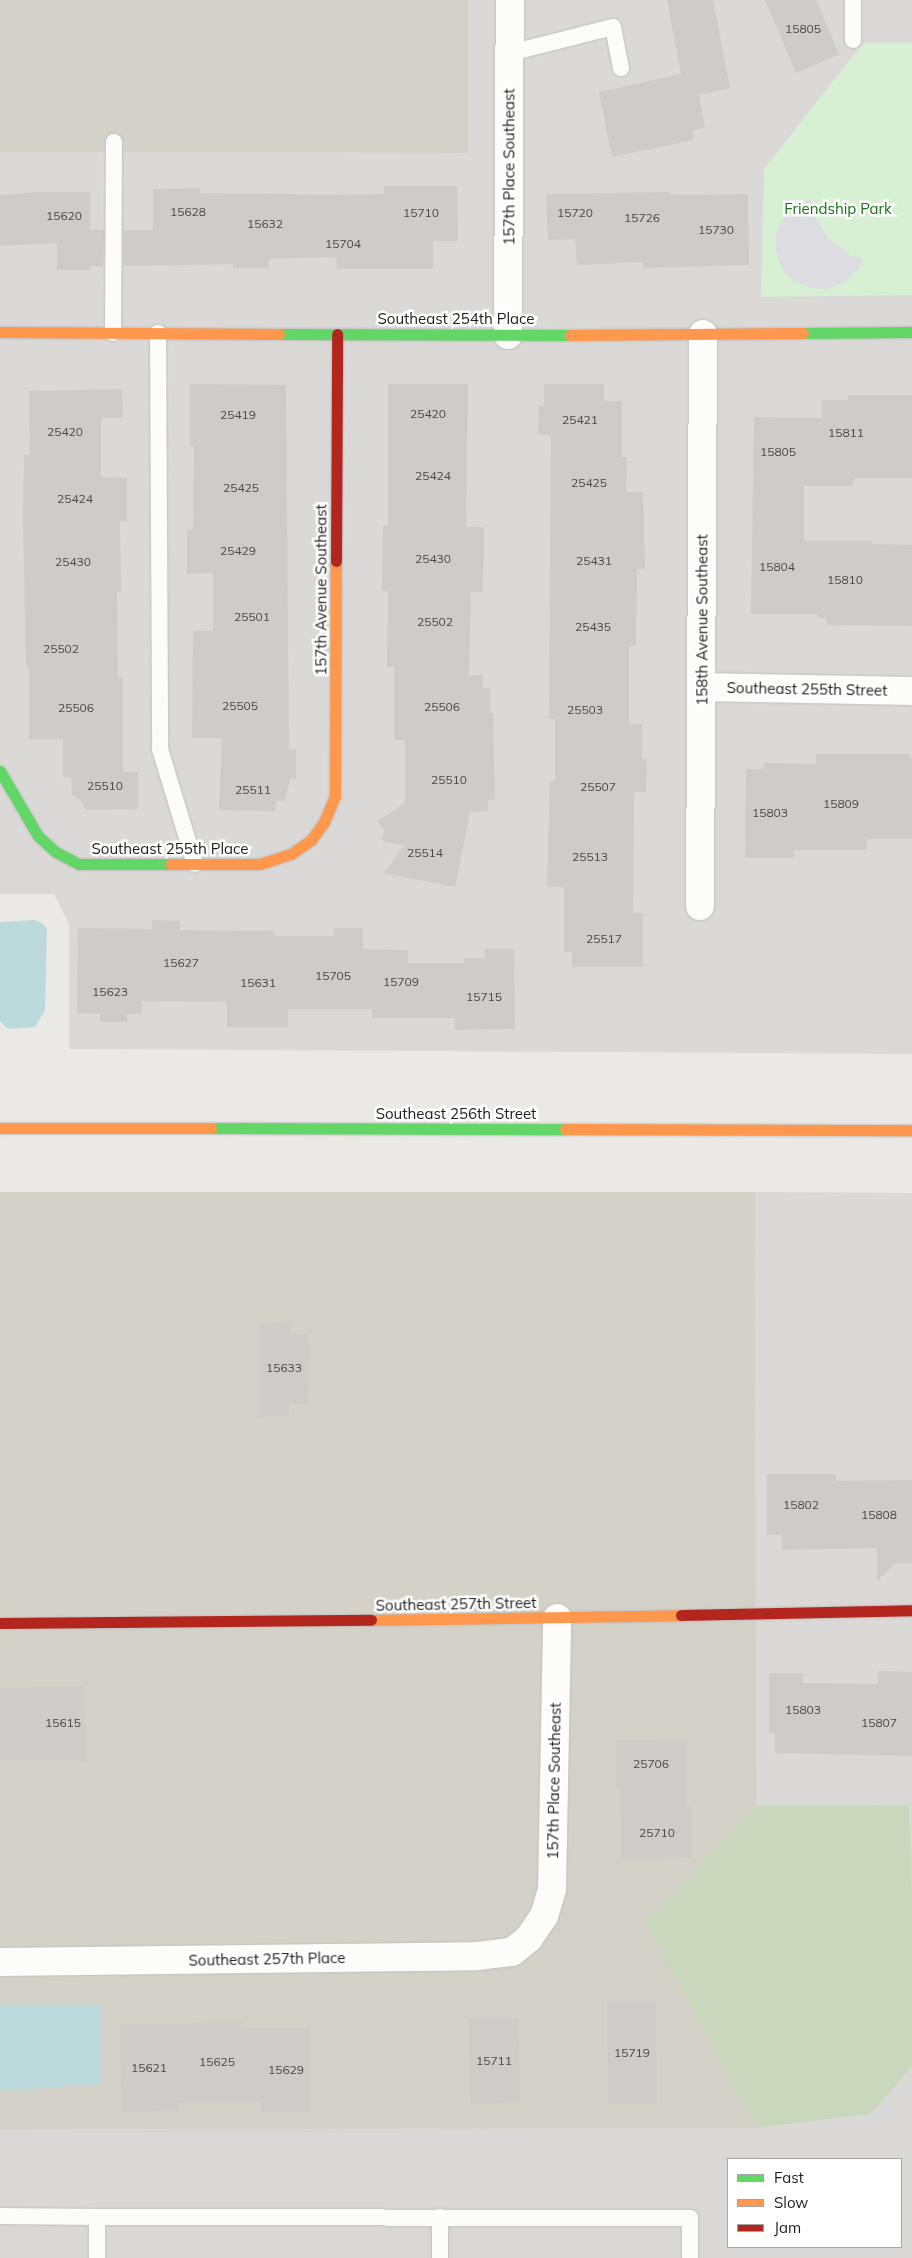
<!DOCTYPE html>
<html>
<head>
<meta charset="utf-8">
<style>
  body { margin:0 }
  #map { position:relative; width:912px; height:2258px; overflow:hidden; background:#ebe9e6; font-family:Mulish,sans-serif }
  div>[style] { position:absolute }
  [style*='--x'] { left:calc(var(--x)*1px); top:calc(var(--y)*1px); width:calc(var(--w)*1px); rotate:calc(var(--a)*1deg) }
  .residential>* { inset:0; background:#dad9d7 }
  .religious>* { inset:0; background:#d9d8d7 }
  .construction>* { inset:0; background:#d4d2c8 }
  .forest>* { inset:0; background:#c9d7bd }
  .park>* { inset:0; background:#d7efd3 }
  .plaza>* { inset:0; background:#dddce0 }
  .water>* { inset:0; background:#bcd9dc }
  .building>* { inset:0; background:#cecbc9 }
  .roads { filter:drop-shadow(0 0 1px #c1c0be) drop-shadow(0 0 1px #c1c0be) }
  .lane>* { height:16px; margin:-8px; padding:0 8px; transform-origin:8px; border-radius:8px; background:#fcfcfb }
  .street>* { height:28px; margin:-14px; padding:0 14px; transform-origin:14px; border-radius:14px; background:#fcfcfb }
  .fast>* { height:11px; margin:-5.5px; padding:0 5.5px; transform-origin:5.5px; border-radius:5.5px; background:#63d668 }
  .slow>* { height:11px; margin:-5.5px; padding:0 5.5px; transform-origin:5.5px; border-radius:5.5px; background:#ff974d }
  .jam>* { height:11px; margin:-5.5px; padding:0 5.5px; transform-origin:5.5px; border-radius:5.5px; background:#b3261e }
  span { translate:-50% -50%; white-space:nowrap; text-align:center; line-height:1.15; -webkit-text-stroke:5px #fff; paint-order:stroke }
  .number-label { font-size:12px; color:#494848 }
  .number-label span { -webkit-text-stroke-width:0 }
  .street-label { font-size:15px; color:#1d1d1d }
  .park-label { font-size:15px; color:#177215 }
  .legend { position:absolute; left:727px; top:2158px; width:175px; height:90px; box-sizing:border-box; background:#fff; border:1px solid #a5a5a5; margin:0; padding:6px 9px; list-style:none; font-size:15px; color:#1d1d1d }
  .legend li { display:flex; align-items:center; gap:10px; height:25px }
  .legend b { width:25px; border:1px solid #a5a5a5 }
</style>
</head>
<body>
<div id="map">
  <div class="residential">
    <i style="clip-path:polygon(468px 0,912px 0,912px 1054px,69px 1049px,69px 924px,54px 894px,0 894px,0 152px,468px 153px)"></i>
    <i style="clip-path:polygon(755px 1192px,912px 1193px,912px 1889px,909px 1805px,756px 1806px)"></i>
    <i style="clip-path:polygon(912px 2067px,912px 2258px,758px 2258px,758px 2247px,901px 2247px,901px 2159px,757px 2159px,757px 2128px,871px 2114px)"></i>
  </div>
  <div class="religious">
    <i style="clip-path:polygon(757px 2128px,757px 2159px,728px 2159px,728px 2247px,758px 2247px,758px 2258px,0 2258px,0 2130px)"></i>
  </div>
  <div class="construction">
    <i style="clip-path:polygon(0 0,468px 0,468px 153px,0 152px)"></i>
    <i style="clip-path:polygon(0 1192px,755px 1192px,757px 2128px,0 2130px)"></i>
  </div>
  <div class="forest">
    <i style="clip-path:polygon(909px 1805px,912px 1889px,912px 2067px,871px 2114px,757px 2128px,645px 1923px,756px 1806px)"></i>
  </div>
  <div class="park">
    <i style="clip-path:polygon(863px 43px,912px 43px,912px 295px,761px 297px,764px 169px)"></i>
  </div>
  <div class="plaza">
    <i style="clip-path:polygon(811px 199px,812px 210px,827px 237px,852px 256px,863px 258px,858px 270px,845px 282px,828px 289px,811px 288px,794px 281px,782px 268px,776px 251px,776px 233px,784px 217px,796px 205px)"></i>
  </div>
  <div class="water">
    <i style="clip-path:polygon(35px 920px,43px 924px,47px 929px,45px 1010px,35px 1027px,8px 1029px,0 1021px,0 922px)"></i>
    <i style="clip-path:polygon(0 2006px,102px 2006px,101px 2084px,0 2091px)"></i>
  </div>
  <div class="building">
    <i style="clip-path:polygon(667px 0,713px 0,730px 88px,699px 95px,705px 128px,692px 130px,694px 140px,612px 157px,599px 92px,681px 74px)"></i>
    <i style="clip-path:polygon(765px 0,816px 0,839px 54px,796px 73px)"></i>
    <i style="clip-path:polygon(384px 186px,457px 186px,458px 241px,433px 241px,433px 269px,337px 269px,336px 257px,269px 259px,269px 268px,233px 268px,233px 264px,123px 266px,124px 230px,153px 230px,153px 189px,200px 188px,200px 193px,297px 194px,297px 195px,384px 194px)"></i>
    <i style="clip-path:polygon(38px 192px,90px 192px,90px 230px,104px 230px,103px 266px,90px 266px,90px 270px,57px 270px,57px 243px,0 246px,0 195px)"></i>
    <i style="clip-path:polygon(670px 192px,670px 195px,748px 194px,749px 265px,643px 268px,643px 262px,577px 265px,575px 239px,548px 240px,546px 194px)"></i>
    <i style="clip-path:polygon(190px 384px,286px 385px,289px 750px,296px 750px,296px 779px,290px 779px,285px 801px,276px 801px,275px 811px,219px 810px,222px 738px,192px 738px,193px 631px,213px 631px,213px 573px,187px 574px,187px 530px,193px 529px,194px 446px,190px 446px)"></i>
    <i style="clip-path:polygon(388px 384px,468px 384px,466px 527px,484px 527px,483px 592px,471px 592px,469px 675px,483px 675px,483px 688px,490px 688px,490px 713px,493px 713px,495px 799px,488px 800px,488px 811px,470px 812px,455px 887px,384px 873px,404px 846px,382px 841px,384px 830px,378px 821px,405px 803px,405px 740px,394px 740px,394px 667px,387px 667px,388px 591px,382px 591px,383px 526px,388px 526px)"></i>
    <i style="clip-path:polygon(544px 384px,604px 384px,604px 401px,622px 401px,622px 457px,627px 457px,626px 492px,643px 492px,645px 569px,637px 569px,636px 646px,629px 646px,629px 724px,642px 724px,642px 759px,647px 759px,646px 792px,634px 792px,633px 913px,643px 913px,643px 967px,572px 967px,572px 952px,564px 952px,564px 887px,547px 887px,550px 781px,555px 781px,555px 719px,549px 719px,551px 435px,538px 434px,539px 406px,544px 406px)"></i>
    <i style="clip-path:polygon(122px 389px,123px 418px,101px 418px,101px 477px,127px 478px,127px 521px,120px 521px,121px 592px,117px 592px,118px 677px,123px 677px,123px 772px,138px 772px,138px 809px,86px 810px,80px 800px,72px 795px,71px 777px,63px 777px,63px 739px,29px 739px,29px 666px,26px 666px,23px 520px,24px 455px,30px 455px,29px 391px)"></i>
    <i style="clip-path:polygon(848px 395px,912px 395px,912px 478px,854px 478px,853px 486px,804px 486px,804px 541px,872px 541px,872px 544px,912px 545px,912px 626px,827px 625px,827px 618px,818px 618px,818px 614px,751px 614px,754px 417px,822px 418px,822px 400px,848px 400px)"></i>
    <i style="clip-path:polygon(816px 754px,910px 754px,910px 758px,912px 758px,912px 839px,867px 839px,867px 850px,794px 850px,794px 858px,745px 858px,746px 769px,764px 769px,764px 763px,816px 764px)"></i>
    <i style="clip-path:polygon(152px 920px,180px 921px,180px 930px,274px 931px,274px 936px,334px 936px,334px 928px,363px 928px,363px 949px,408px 950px,408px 963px,464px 963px,464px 958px,485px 958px,485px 949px,514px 949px,515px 1029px,455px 1030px,455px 1018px,372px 1018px,372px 1009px,288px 1009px,288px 1027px,227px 1027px,227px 1002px,142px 1001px,142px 1014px,127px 1014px,127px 1022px,100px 1022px,100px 1014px,77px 1013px,78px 928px,152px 929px)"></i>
    <i style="clip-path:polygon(290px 1322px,290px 1334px,308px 1334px,308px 1343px,310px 1343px,308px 1404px,289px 1404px,289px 1416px,259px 1417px,259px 1323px)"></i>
    <i style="clip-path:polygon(767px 1474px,836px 1474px,836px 1481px,912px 1480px,912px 1563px,896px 1563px,877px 1581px,877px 1548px,782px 1550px,782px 1535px,767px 1535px)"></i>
    <i style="clip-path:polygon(878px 1671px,912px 1672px,912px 1756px,775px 1753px,775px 1733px,769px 1733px,769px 1673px,803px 1673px,803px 1683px,878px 1684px)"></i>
    <i style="clip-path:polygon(85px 1686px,86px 1761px,0 1761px,0 1687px)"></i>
    <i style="clip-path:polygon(687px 1739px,687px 1807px,692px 1807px,692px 1858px,621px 1859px,620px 1788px,616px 1788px,616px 1740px)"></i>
    <i style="clip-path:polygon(656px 2001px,657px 2104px,608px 2104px,607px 2002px)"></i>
    <i style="clip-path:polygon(469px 2018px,519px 2018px,520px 2103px,470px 2104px)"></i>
    <i style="clip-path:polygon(243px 2021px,243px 2028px,311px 2028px,311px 2112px,261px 2112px,261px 2102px,178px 2103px,178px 2111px,121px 2112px,120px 2024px,191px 2024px,191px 2022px)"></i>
  </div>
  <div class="roads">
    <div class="lane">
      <i style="--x:853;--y:0;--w:40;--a:90"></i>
      <i style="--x:510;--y:53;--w:106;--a:-14.2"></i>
      <i style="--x:613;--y:27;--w:42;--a:79"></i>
      <i style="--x:113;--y:333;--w:191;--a:-89.7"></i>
      <i style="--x:158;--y:333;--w:416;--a:89.7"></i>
      <i style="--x:160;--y:749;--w:120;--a:73.1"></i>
      <i style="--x:0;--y:2216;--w:97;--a:0.6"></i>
      <i style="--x:97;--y:2217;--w:41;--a:90"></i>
      <i style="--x:97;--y:2217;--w:593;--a:0.1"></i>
      <i style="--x:690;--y:2218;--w:40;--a:90"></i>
      <i style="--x:440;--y:2258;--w:41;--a:-90"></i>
    </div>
    <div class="street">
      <i style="--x:508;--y:335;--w:335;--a:-89.7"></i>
      <i style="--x:701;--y:687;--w:211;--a:1.1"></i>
      <i style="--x:700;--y:906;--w:572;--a:-89.7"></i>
      <i style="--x:0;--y:1962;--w:477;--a:-0.7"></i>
      <i style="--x:477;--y:1956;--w:35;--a:-7"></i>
      <i style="--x:512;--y:1952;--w:22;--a:-39"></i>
      <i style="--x:529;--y:1938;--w:27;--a:-56"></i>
      <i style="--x:544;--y:1916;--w:28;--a:-73"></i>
      <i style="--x:552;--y:1889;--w:271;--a:-88.9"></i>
    </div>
    <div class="fast">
      <i style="--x:803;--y:333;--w:109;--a:-0.5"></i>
      <i style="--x:279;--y:334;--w:291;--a:0.2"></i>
      <i style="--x:0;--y:771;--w:75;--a:59.7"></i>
      <i style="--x:38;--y:836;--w:24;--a:42"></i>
      <i style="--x:56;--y:852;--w:26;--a:28"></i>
      <i style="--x:79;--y:864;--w:92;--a:0"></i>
      <i style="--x:211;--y:1128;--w:354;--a:0.2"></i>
    </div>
    <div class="slow">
      <i style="--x:0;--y:332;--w:279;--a:0.4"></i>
      <i style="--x:570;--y:335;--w:233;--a:-0.5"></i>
      <i style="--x:171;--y:864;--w:89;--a:0"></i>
      <i style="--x:260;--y:864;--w:33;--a:-18"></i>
      <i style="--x:291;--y:854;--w:24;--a:-35"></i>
      <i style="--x:311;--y:840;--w:22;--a:-54"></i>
      <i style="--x:324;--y:822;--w:28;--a:-67"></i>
      <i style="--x:335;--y:796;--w:235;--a:-89.8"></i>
      <i style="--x:0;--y:1128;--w:211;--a:0"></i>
      <i style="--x:565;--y:1129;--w:347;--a:0.2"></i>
      <i style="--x:371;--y:1620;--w:310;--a:-0.9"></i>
    </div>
    <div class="jam">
      <i style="--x:336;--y:561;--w:227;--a:-89.7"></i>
      <i style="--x:681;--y:1615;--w:231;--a:-1.2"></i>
      <i style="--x:0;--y:1623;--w:371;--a:-0.5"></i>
    </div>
  </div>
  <div class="number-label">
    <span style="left:803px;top:29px">15805</span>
    <span style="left:188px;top:212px">15628</span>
    <span style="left:421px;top:213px">15710</span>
    <span style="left:575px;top:213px">15720</span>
    <span style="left:64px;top:216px">15620</span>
    <span style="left:642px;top:218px">15726</span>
    <span style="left:265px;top:224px">15632</span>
    <span style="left:716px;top:230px">15730</span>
    <span style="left:343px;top:244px">15704</span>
    <span style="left:428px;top:414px">25420</span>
    <span style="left:238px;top:415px">25419</span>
    <span style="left:580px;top:420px">25421</span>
    <span style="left:65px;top:432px">25420</span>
    <span style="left:846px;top:433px">15811</span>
    <span style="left:778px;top:452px">15805</span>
    <span style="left:433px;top:476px">25424</span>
    <span style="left:589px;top:483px">25425</span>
    <span style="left:241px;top:488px">25425</span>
    <span style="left:75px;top:499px">25424</span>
    <span style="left:238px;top:551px">25429</span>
    <span style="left:433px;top:559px">25430</span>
    <span style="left:594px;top:561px">25431</span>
    <span style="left:73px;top:562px">25430</span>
    <span style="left:777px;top:567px">15804</span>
    <span style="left:845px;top:580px">15810</span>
    <span style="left:252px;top:617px">25501</span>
    <span style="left:435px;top:622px">25502</span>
    <span style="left:593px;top:627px">25435</span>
    <span style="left:61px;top:649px">25502</span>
    <span style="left:240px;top:706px">25505</span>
    <span style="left:442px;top:707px">25506</span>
    <span style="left:76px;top:708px">25506</span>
    <span style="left:585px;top:710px">25503</span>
    <span style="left:449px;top:780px">25510</span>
    <span style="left:105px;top:786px">25510</span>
    <span style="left:598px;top:787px">25507</span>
    <span style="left:253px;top:790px">25511</span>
    <span style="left:841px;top:804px">15809</span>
    <span style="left:770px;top:813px">15803</span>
    <span style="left:425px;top:853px">25514</span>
    <span style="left:590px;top:857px">25513</span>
    <span style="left:604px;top:939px">25517</span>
    <span style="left:181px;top:963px">15627</span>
    <span style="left:333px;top:976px">15705</span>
    <span style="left:401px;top:982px">15709</span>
    <span style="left:258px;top:983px">15631</span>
    <span style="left:110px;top:992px">15623</span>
    <span style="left:484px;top:997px">15715</span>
    <span style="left:284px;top:1368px">15633</span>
    <span style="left:801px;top:1505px">15802</span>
    <span style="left:879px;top:1515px">15808</span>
    <span style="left:803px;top:1710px">15803</span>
    <span style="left:63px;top:1723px">15615</span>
    <span style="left:879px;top:1723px">15807</span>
    <span style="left:651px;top:1764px">25706</span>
    <span style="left:657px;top:1833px">25710</span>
    <span style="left:632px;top:2053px">15719</span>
    <span style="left:494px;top:2061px">15711</span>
    <span style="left:217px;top:2062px">15625</span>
    <span style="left:149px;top:2068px">15621</span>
    <span style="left:286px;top:2070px">15629</span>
  </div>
  <div class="street-label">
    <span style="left:509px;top:167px;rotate:-90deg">157th Place Southeast</span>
    <span style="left:456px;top:319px">Southeast 254th Place</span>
    <span style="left:321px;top:590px;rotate:-90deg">157th Avenue Southeast</span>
    <span style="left:702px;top:620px;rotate:-90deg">158th Avenue Southeast</span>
    <span style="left:807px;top:689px;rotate:1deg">Southeast 255th Street</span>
    <span style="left:170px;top:849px">Southeast 255th Place</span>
    <span style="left:456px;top:1114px">Southeast 256th Street</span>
    <span style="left:456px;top:1604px;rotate:-1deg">Southeast 257th Street</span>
    <span style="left:554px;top:1781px;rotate:-89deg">157th Place Southeast</span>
    <span style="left:267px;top:1959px;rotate:-1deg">Southeast 257th Place</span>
  </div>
  <div class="park-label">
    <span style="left:838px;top:209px">Friendship Park</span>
  </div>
  <ul class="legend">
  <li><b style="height:6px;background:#63d668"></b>Fast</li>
  <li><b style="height:6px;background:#ff974d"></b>Slow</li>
  <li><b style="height:6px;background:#b3261e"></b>Jam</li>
  </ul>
</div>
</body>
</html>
